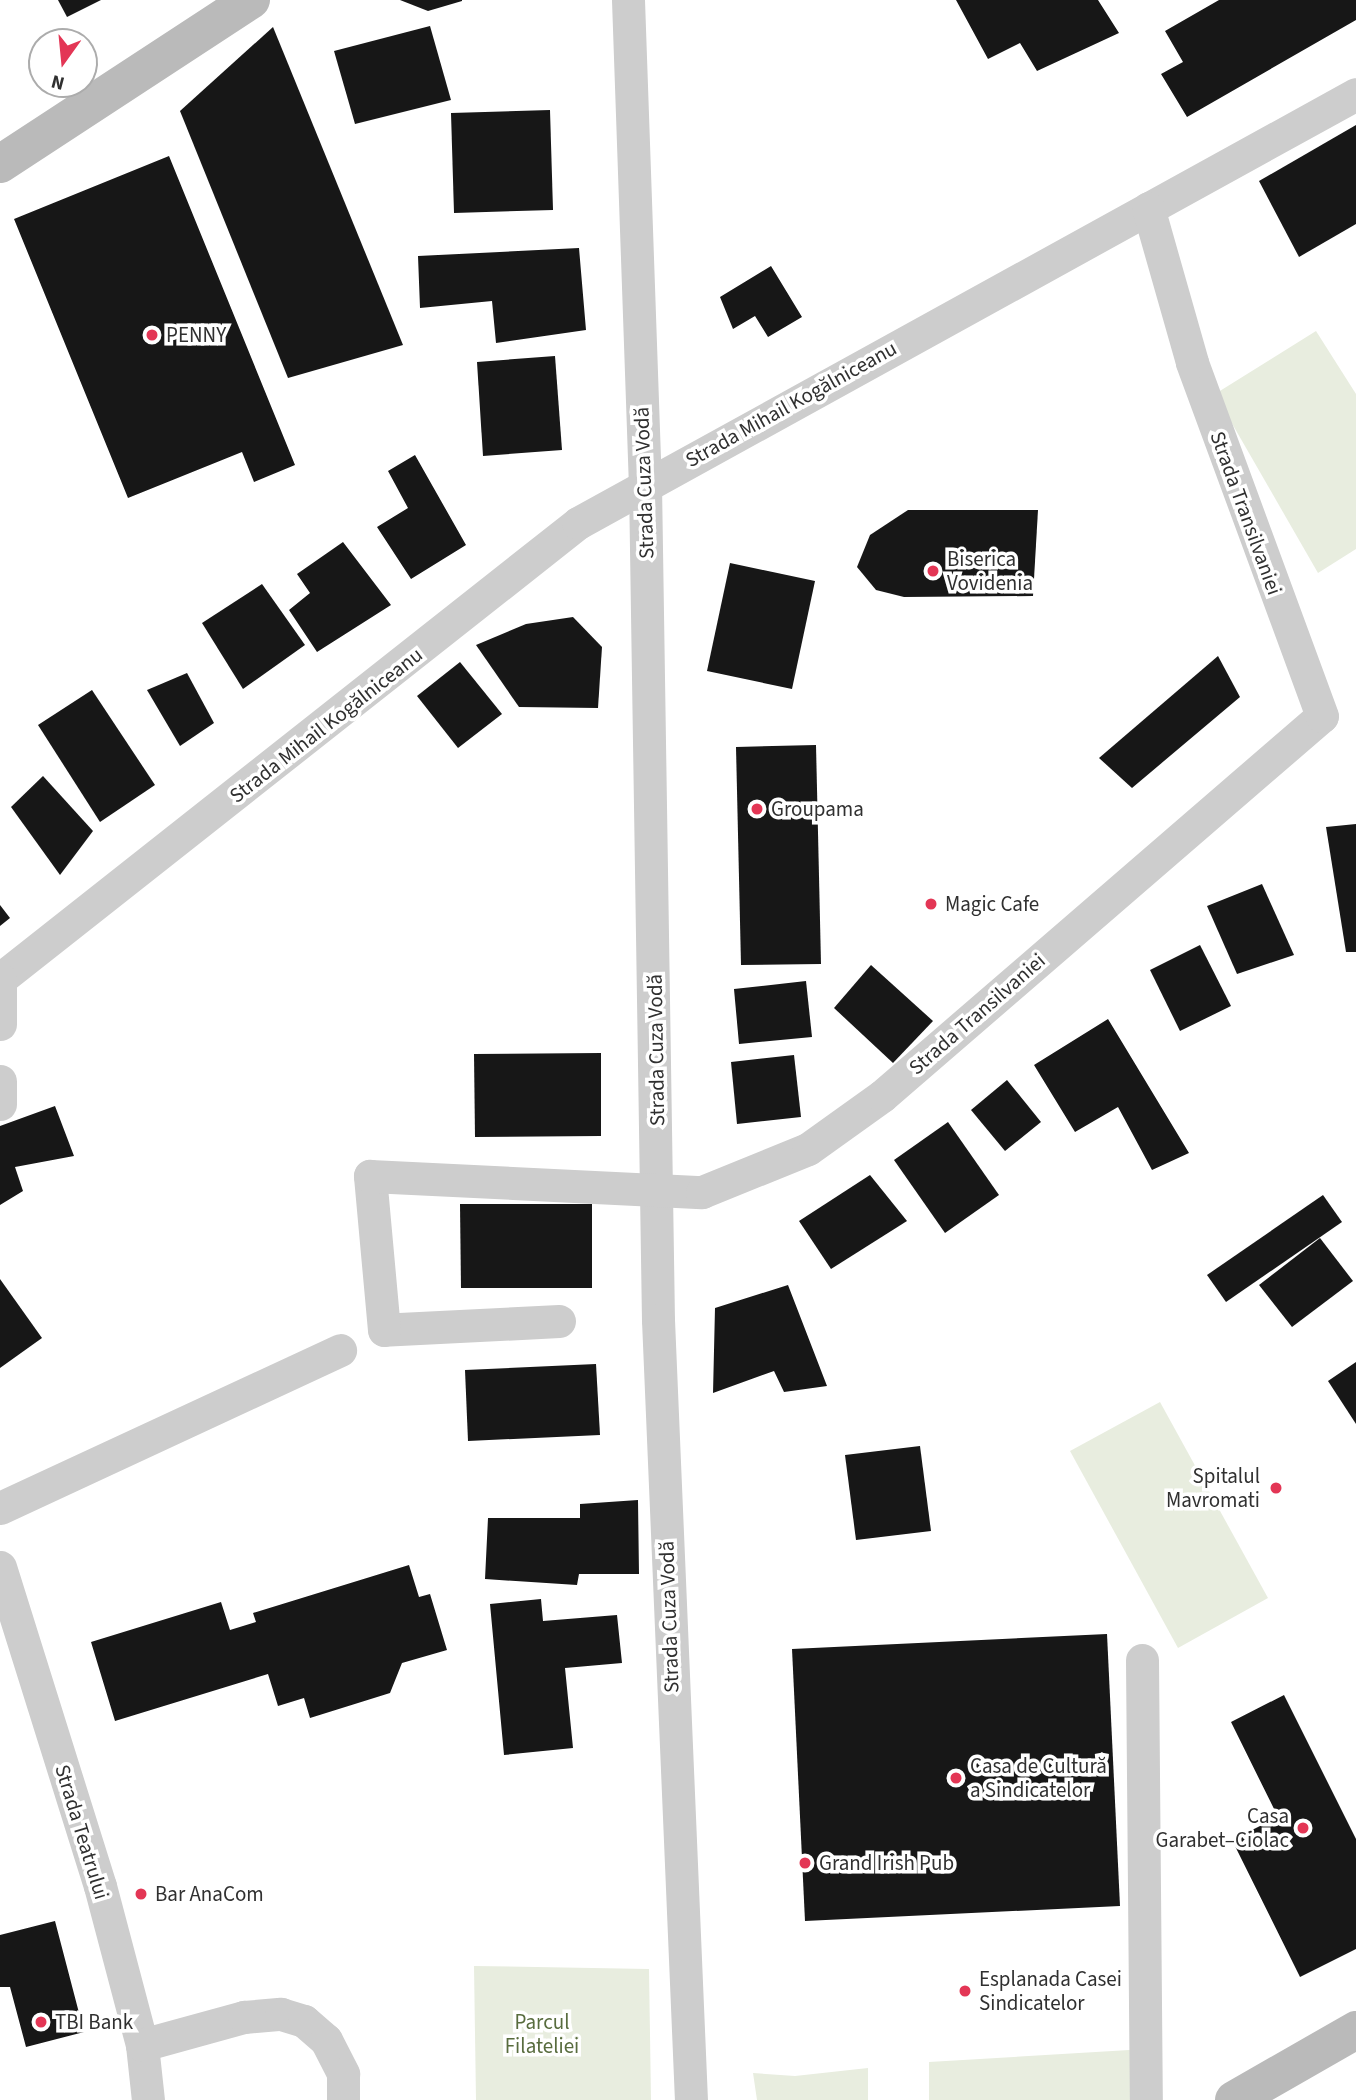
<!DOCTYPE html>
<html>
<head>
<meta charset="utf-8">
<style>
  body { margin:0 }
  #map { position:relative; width:1356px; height:2100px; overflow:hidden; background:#fff; font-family:"Source Sans 3",sans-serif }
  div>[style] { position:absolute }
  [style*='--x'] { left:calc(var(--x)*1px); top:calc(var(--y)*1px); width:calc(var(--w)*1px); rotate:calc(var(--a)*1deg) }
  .green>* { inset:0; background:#e8eddf }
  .building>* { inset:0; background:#171717 }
  .minor>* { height:33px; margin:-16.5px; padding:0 16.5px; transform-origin:16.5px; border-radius:16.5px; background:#cdcdcd }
  .secondary>* { height:38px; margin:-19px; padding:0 19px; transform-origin:19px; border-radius:19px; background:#bababa }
  .dots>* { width:19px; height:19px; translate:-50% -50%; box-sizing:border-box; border:4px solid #fff; border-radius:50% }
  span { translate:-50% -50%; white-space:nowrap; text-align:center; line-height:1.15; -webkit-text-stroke:7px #fff; paint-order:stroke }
  .poi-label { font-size:21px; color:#303030 }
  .left { translate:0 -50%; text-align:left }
  .right { translate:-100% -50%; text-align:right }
  .street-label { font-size:21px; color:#303030 }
  .park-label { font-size:21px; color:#586c3e }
  .north { position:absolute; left:28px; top:28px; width:70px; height:70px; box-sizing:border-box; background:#fff; border:2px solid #acacac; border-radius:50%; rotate:195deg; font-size:19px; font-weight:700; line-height:28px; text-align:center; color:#303030 }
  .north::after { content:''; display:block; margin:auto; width:24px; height:32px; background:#e33655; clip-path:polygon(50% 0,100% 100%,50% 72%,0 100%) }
</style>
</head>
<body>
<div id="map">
  <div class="green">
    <i style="clip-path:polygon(1316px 331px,1356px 394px,1356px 549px,1318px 573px,1215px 394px)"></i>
    <i style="clip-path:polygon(1160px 1402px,1268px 1598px,1178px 1648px,1070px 1451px)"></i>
    <i style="clip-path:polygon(474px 1966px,649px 1969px,651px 2100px,476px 2100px)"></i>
    <i style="clip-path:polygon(1146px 2049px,1143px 2100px,929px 2100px,929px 2062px)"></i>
    <i style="clip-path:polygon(868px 2068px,868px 2100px,757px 2100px,753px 2073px,795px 2076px)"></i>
  </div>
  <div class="building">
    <i style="clip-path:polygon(58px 0,101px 0,67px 17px)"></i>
    <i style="clip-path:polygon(400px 0,462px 0,462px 1px,428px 11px)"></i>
    <i style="clip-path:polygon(956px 0,1098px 0,1119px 33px,1037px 71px,1020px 43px,988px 59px)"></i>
    <i style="clip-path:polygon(1219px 0,1356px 0,1356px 20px,1187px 117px,1161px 74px,1183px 62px,1165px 31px)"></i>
    <i style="clip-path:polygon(430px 26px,451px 100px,355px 124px,334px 51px)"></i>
    <i style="clip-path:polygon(273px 27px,403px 345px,288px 378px,180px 111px)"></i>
    <i style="clip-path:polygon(550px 110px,553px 210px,454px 213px,451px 113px)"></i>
    <i style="clip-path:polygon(1356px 125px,1356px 224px,1299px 257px,1259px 181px)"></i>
    <i style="clip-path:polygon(169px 156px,295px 465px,254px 482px,242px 452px,128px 498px,14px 219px)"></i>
    <i style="clip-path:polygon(579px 248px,586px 330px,496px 343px,492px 301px,420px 308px,418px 256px)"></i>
    <i style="clip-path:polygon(771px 266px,802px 317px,768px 337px,755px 316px,733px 329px,720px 297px)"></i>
    <i style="clip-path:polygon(555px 356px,562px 450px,483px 456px,477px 362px)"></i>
    <i style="clip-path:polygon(415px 455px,466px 545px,411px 579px,377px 527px,408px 508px,388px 471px)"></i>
    <i style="clip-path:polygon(908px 510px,1038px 510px,1033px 596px,904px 597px,876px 590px,857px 567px,870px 535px)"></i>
    <i style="clip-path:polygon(343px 542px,391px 605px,317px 652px,289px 610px,310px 593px,297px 574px)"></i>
    <i style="clip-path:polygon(730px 563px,815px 581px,792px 689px,707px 671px)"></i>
    <i style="clip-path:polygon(262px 584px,305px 645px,243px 689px,202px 623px)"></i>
    <i style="clip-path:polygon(573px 617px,602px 647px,598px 708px,519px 707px,476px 645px,526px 624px)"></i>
    <i style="clip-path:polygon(1218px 656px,1240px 697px,1132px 788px,1099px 758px)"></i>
    <i style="clip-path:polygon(460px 662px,502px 714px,458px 748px,417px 696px)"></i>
    <i style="clip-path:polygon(187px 673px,214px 723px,180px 746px,147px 690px)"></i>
    <i style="clip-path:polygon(92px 690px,155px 785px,100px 822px,38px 725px)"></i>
    <i style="clip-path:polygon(816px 745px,821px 964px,741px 965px,736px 747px)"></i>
    <i style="clip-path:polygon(43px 776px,93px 831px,60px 875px,11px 807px)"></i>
    <i style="clip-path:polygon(1356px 824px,1356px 952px,1346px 952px,1326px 827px)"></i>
    <i style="clip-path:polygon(1262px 884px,1294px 955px,1237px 974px,1207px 906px)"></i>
    <i style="clip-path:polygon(0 905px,10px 918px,0 926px)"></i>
    <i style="clip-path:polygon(1200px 945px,1231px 1006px,1180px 1031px,1150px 970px)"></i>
    <i style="clip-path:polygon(871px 965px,933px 1021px,893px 1063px,834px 1008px)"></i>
    <i style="clip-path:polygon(806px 981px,812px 1037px,739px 1044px,734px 989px)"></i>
    <i style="clip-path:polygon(1108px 1019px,1189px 1153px,1152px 1170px,1118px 1107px,1075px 1132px,1034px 1065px)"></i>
    <i style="clip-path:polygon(601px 1053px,601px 1136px,475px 1137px,474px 1054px)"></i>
    <i style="clip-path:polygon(794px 1055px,801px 1117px,737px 1124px,731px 1062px)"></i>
    <i style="clip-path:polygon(1007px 1080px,1041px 1122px,1005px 1151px,971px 1110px)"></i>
    <i style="clip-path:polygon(55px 1106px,74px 1156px,15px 1167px,23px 1191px,0 1205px,0 1126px)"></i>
    <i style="clip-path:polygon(948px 1122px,999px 1195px,945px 1233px,894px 1160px)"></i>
    <i style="clip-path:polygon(870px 1175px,907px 1221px,831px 1269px,799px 1221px)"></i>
    <i style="clip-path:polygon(1323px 1195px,1342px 1222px,1226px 1302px,1207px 1275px)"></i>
    <i style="clip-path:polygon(460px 1204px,592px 1204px,592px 1288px,461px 1288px)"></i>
    <i style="clip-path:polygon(1320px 1238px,1353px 1281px,1292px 1327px,1259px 1285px)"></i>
    <i style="clip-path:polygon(0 1279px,42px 1338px,0 1368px)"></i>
    <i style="clip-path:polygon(788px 1285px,827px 1386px,784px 1392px,774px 1371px,713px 1393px,715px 1308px)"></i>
    <i style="clip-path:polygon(1356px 1362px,1356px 1424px,1328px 1381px)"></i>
    <i style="clip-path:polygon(596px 1364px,600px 1435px,468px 1441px,465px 1370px)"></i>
    <i style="clip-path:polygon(920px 1446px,931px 1531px,856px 1540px,845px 1455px)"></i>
    <i style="clip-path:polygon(638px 1500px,639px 1574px,579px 1574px,577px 1585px,485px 1579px,488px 1518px,580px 1518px,580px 1504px)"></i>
    <i style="clip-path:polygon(409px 1565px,419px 1597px,430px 1594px,447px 1650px,402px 1663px,390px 1693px,310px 1718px,304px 1698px,278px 1706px,268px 1674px,115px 1721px,91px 1642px,221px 1602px,230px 1630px,256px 1622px,253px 1613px)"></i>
    <i style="clip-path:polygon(541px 1599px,543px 1621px,617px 1615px,622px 1663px,565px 1668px,573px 1748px,504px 1755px,490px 1604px)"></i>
    <i style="clip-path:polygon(1107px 1634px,1120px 1906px,805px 1921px,792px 1649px)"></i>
    <i style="clip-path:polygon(1284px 1695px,1356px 1839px,1356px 1949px,1300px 1977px,1232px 1840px,1278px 1817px,1231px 1722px)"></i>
    <i style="clip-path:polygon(55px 1921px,84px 2032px,26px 2047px,10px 1987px,0 1987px,0 1935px)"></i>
  </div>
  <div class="minor">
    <i style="--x:628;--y:0;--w:484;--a:88"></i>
    <i style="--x:645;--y:484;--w:836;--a:89.11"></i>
    <i style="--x:658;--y:1320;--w:781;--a:87.58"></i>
    <i style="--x:0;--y:979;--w:736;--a:-38.27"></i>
    <i style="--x:578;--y:523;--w:888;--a:-28.87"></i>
    <i style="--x:0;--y:1024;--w:45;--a:-90"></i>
    <i style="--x:0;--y:1081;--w:23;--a:90"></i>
    <i style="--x:559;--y:1321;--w:175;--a:177.1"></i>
    <i style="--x:384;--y:1330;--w:155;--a:-95.2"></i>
    <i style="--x:370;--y:1176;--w:332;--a:2.8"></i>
    <i style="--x:702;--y:1192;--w:114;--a:-22.1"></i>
    <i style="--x:808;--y:1149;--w:91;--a:-35.6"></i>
    <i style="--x:882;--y:1096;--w:581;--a:-40.82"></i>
    <i style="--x:1322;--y:716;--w:377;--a:-110.2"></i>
    <i style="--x:1192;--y:362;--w:160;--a:-105.9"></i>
    <i style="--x:0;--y:1508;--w:375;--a:-24.9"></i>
    <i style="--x:0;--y:1567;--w:334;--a:72.6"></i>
    <i style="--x:100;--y:1886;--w:164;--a:75.2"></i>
    <i style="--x:142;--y:2045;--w:55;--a:83.8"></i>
    <i style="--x:1142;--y:1660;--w:440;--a:89.5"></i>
    <i style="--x:142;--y:2045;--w:106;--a:-15.4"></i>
    <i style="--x:244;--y:2017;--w:37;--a:-5"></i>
    <i style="--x:281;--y:2014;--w:24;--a:17"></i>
    <i style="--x:304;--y:2021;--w:29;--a:41"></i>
    <i style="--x:326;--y:2040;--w:38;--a:63"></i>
    <i style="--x:343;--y:2074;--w:26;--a:90"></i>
  </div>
  <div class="secondary">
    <i style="--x:0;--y:164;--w:300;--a:-33.2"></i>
    <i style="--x:1234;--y:2100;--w:141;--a:-29.8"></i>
  </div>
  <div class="dots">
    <i style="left:152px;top:335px;background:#e33655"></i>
    <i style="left:933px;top:571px;background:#e33655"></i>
    <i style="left:757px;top:809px;background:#e33655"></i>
    <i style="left:931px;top:904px;background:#e33655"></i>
    <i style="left:1276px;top:1488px;background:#e33655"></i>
    <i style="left:956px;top:1778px;background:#e33655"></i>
    <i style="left:1303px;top:1828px;background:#e33655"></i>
    <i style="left:805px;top:1863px;background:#e33655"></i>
    <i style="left:141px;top:1894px;background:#e33655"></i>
    <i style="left:965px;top:1991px;background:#e33655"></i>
    <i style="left:41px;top:2022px;background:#e33655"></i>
  </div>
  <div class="poi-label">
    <span class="left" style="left:166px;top:335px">PENNY</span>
    <span class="left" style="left:947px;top:571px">Biserica<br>Vovidenia</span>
    <span class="left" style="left:771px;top:809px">Groupama</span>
    <span class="left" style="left:945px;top:904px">Magic Cafe</span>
    <span class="right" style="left:1260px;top:1488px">Spitalul<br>Mavromati</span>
    <span class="left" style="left:970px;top:1778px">Casa de Cultură<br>a Sindicatelor</span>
    <span class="right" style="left:1289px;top:1828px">Casa<br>Garabet–Ciolac</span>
    <span class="left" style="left:819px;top:1863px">Grand Irish Pub</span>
    <span class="left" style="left:155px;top:1894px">Bar AnaCom</span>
    <span class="left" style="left:979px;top:1991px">Esplanada Casei<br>Sindicatelor</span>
    <span class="left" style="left:55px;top:2022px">TBI Bank</span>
  </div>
  <div class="street-label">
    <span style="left:791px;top:404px;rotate:-29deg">Strada Mihail Kogălniceanu</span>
    <span style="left:644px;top:483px;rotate:-92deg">Strada Cuza Vodă</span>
    <span style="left:1246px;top:513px;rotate:70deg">Strada Transilvaniei</span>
    <span style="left:326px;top:725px;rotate:-38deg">Strada Mihail Kogălniceanu</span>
    <span style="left:977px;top:1014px;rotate:-41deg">Strada Transilvaniei</span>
    <span style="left:656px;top:1050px;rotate:-91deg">Strada Cuza Vodă</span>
    <span style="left:669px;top:1617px;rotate:-92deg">Strada Cuza Vodă</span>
    <span style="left:82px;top:1832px;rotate:73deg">Strada Teatrului</span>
  </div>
  <div class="park-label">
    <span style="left:542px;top:2034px">Parcul<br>Filateliei</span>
  </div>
  <div class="north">N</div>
</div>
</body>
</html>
